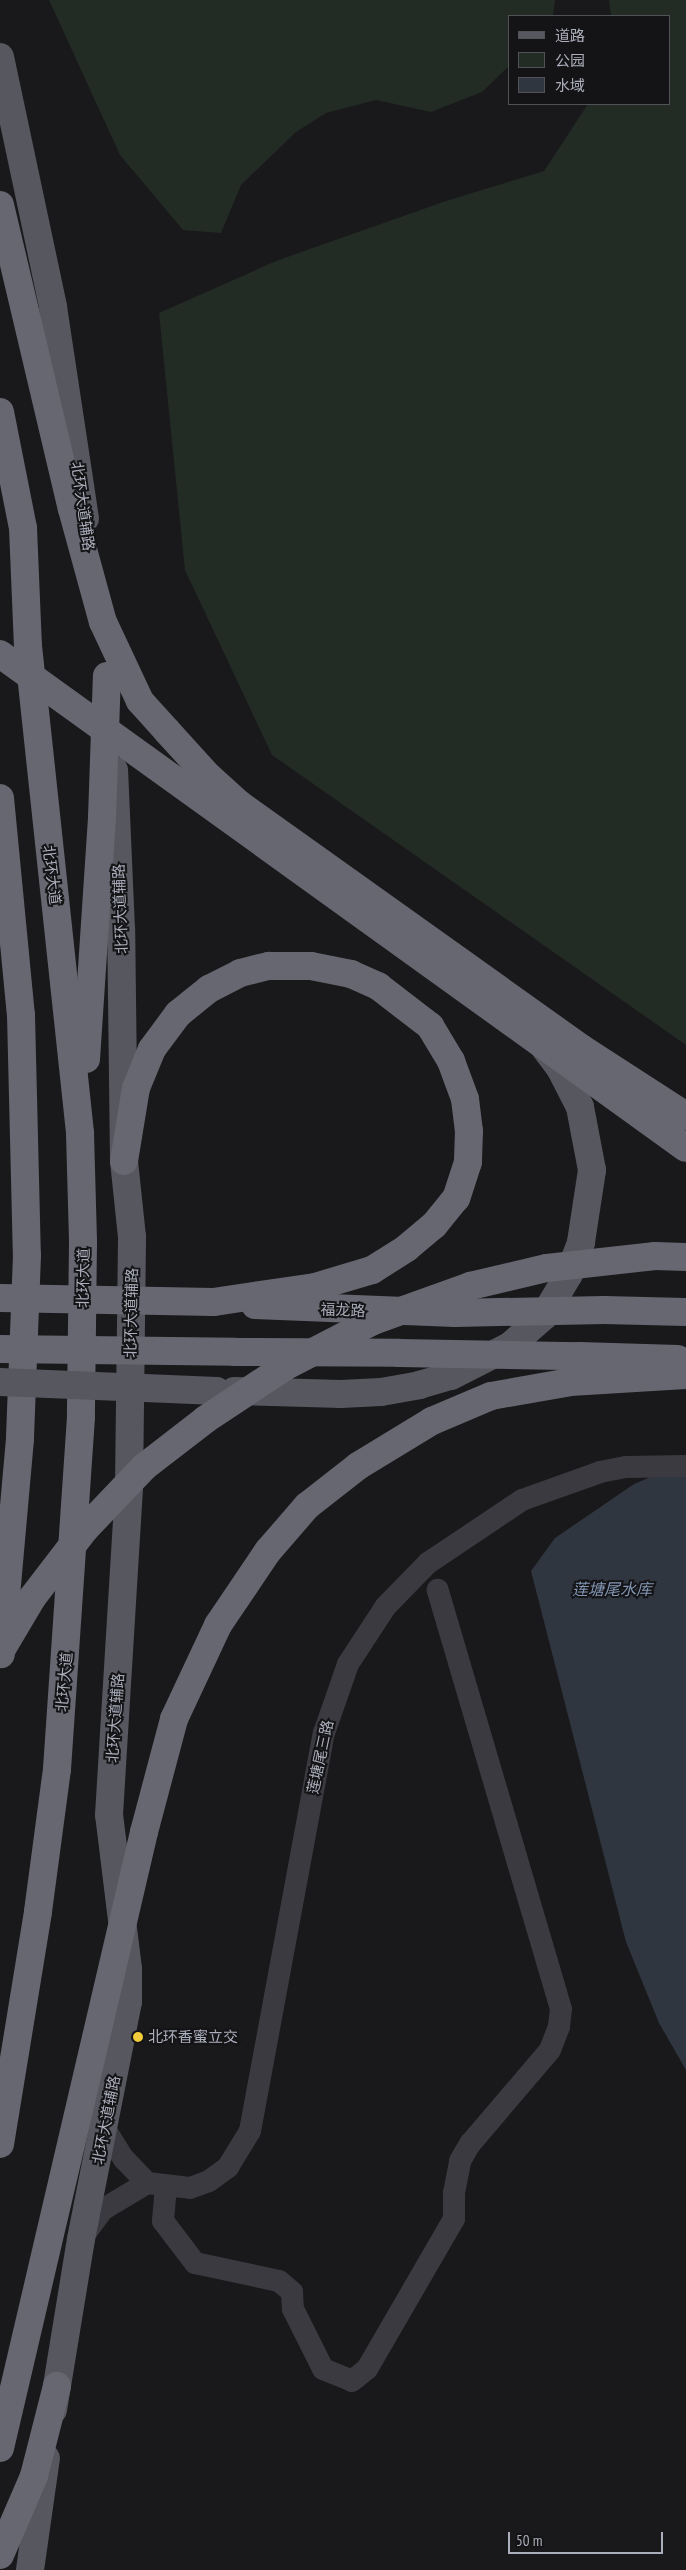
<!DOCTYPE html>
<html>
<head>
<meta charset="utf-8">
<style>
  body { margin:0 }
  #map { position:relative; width:686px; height:2570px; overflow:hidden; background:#19191b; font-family:"PT Sans Narrow","Noto Sans SC",sans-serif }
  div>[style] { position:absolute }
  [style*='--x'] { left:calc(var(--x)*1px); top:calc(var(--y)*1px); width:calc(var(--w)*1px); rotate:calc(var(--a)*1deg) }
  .green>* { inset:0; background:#232b25 }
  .water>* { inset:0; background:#2f363f }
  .street>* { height:22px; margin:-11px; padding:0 11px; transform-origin:11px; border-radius:11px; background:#3a3a40 }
  .primary>* { height:28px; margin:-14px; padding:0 14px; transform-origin:14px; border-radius:14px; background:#56575f }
  .highway>* { height:28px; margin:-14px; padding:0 14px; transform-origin:14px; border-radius:14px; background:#666771 }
  .primary-bridge>* { height:28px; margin:-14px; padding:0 14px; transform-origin:14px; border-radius:14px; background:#56575f }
  .highway-bridge>* { height:28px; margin:-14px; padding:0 14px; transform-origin:14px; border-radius:14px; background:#666771 }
  .dots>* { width:14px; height:14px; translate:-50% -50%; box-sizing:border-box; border:2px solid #141416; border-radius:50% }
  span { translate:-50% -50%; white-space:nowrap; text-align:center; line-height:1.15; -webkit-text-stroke:4px #141416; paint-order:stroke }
  .street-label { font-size:15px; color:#abaebb }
  .poi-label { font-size:15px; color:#abaebb }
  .left { translate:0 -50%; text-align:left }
  .water-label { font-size:16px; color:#8397b5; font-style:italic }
  .legend { position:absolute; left:508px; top:15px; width:162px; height:90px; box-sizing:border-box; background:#141416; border:1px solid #505258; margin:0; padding:6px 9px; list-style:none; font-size:15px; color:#abaebb }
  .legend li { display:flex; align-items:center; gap:10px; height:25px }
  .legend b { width:25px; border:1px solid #505258 }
  .scale { position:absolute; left:508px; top:2532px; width:155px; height:22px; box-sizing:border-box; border:2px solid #abaebb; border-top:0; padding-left:6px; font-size:15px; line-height:18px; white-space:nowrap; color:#abaebb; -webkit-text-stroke:4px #141416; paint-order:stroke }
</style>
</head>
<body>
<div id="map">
  <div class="green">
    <i style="clip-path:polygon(49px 0,555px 0,553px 16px,510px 16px,510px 65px,482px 92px,431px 112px,376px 100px,326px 113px,296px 132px,241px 185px,221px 233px,183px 230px,120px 155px)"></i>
    <i style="clip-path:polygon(609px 0,686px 0,686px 1045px,272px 755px,185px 570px,159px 313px,276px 261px,446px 201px,544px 171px,588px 104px,670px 104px,670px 16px,611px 16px)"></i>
  </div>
  <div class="water">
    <i style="clip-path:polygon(686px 1462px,686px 2070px,659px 2023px,626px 1942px,531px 1571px,555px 1538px,634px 1484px)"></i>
  </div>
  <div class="street">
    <i style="--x:105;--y:2129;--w:36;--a:58"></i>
    <i style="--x:124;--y:2159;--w:33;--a:46"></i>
    <i style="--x:147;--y:2183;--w:43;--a:6.6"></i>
    <i style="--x:190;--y:2188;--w:20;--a:-20"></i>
    <i style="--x:209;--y:2181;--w:24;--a:-36"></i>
    <i style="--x:228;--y:2167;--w:42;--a:-58.6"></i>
    <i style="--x:250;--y:2131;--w:405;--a:-79.5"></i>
    <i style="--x:324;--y:1733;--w:73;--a:-70.8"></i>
    <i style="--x:348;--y:1664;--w:69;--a:-56.8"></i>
    <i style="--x:386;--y:1606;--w:60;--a:-45.7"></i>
    <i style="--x:428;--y:1563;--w:113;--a:-33.8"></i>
    <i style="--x:522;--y:1500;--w:83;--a:-19.7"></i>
    <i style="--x:600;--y:1472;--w:26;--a:-11"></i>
    <i style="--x:626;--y:1467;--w:60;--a:-1"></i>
    <i style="--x:166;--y:2186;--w:35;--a:95"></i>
    <i style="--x:163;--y:2221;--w:53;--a:52.7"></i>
    <i style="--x:195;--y:2263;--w:86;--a:12.1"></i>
    <i style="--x:279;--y:2281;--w:17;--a:40"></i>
    <i style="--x:292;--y:2292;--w:17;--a:87"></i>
    <i style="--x:293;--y:2309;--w:67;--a:63.4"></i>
    <i style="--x:323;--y:2369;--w:31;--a:22"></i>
    <i style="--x:352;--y:2381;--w:19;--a:-39"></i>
    <i style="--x:367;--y:2369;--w:173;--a:-59.9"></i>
    <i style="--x:454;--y:2219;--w:26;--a:-90"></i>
    <i style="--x:454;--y:2193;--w:33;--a:-79"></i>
    <i style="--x:460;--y:2161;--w:20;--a:-60"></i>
    <i style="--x:470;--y:2144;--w:123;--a:-49.6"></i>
    <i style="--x:550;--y:2050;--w:25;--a:-69"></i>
    <i style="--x:559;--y:2027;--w:18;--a:-84"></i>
    <i style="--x:561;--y:2009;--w:437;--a:-106.4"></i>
    <i style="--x:82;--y:2238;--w:34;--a:-54"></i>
    <i style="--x:102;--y:2210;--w:52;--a:-31"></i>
  </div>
  <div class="primary">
    <i style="--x:0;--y:57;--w:256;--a:78"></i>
    <i style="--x:53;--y:307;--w:214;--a:81.4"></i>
    <i style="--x:234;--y:1391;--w:107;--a:1.6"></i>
    <i style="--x:341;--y:1394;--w:40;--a:-2.9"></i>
    <i style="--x:381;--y:1392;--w:39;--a:-10"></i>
    <i style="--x:419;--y:1385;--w:33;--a:-16"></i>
    <i style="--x:451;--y:1376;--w:66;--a:-27"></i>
    <i style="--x:510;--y:1346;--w:45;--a:-41.4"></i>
    <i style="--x:544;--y:1316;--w:49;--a:-59.2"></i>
    <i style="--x:569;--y:1274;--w:34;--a:-69"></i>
    <i style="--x:581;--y:1242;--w:73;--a:-81.3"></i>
    <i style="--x:592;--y:1170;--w:64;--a:-100.8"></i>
    <i style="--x:580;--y:1107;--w:44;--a:-117.1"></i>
    <i style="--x:560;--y:1068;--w:25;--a:-127"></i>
    <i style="--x:53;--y:2410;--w:173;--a:-80.7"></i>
    <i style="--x:81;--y:2239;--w:242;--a:-78.8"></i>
    <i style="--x:128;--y:2002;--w:33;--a:-90"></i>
    <i style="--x:128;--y:1969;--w:155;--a:-97"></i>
    <i style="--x:109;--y:1815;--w:330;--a:-86.5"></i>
    <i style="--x:129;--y:1486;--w:249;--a:-89.3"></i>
    <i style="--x:132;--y:1237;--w:76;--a:-96"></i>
    <i style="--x:124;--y:1161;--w:232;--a:-90.7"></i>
    <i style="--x:121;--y:929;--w:159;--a:-92.5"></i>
    <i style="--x:30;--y:2570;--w:113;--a:-81.9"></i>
  </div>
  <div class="highway">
    <i style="--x:0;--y:412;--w:118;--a:78.8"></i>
    <i style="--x:23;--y:528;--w:118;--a:87.6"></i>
    <i style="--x:28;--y:646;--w:490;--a:83.9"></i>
    <i style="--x:80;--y:1133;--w:110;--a:88.4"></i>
    <i style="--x:83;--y:1243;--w:174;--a:90.7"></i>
    <i style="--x:81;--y:1417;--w:353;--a:93.9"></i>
    <i style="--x:57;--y:1769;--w:144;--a:97.6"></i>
    <i style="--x:38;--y:1912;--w:235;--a:99.3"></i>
    <i style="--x:167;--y:731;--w:61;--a:47.7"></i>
    <i style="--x:208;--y:776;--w:42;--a:42.1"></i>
    <i style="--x:239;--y:804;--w:420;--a:35.5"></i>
    <i style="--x:581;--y:1048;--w:125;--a:32.9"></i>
    <i style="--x:0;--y:798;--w:218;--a:84.5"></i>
    <i style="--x:21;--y:1015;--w:240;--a:88.6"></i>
    <i style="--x:27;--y:1255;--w:184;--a:92.2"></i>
    <i style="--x:20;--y:1439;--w:216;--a:95.1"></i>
    <i style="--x:86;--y:1059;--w:243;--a:-86.2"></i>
    <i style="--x:102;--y:817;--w:141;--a:-88"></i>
    <i style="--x:124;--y:1161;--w:74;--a:-80.7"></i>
    <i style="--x:136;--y:1088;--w:42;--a:-67.7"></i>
    <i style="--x:152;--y:1049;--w:44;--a:-53.4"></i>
    <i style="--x:178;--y:1014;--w:40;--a:-39"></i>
    <i style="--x:209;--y:989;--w:35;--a:-27"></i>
    <i style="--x:240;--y:973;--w:30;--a:-14"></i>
    <i style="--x:269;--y:966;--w:42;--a:0"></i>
    <i style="--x:311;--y:966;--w:41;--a:11.3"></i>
    <i style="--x:351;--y:974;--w:30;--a:24"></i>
    <i style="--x:378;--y:986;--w:66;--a:37.6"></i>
    <i style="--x:430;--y:1026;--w:41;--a:59"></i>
    <i style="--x:451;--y:1061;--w:40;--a:69.8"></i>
    <i style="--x:465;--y:1099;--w:32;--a:83"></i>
    <i style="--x:469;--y:1131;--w:31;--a:92"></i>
    <i style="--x:468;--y:1162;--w:38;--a:108"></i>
    <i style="--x:456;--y:1198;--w:35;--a:129"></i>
    <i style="--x:434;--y:1225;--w:35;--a:140"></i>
    <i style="--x:407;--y:1248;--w:41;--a:147.8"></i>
    <i style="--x:372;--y:1270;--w:59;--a:163.4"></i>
    <i style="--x:315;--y:1287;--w:103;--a:171.6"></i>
    <i style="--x:255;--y:1305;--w:200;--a:2.3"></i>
    <i style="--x:604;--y:1310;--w:82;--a:1.4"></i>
    <i style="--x:235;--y:1352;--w:164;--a:0.3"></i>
    <i style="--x:579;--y:1356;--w:99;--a:1.7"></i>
    <i style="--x:358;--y:1466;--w:87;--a:-31.3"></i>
    <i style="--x:432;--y:1421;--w:64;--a:-23"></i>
    <i style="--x:491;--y:1396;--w:80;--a:-10"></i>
    <i style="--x:570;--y:1382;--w:116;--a:-3.5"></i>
    <i style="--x:0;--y:2555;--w:86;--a:-66.7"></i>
    <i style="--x:34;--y:2476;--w:93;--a:-75.7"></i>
  </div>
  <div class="primary-bridge">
    <i style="--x:0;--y:1382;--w:217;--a:2.4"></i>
  </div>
  <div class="highway-bridge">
    <i style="--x:0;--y:205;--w:312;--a:76.7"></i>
    <i style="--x:72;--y:509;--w:117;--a:74.7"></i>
    <i style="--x:103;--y:622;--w:87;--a:64.9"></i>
    <i style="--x:140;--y:701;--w:40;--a:48"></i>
    <i style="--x:0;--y:654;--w:845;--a:35.76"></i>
    <i style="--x:0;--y:1298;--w:213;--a:1.1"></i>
    <i style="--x:455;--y:1313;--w:149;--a:-1.2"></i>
    <i style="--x:0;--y:1349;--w:235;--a:0.7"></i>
    <i style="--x:399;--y:1353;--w:180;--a:1"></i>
    <i style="--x:0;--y:1652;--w:63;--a:-59.3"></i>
    <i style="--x:32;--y:1598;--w:87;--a:-52.5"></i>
    <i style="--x:85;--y:1529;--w:86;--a:-46.4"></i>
    <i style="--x:144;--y:1467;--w:78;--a:-37.7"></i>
    <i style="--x:206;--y:1419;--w:96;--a:-33.5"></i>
    <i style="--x:286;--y:1366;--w:98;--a:-27.3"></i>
    <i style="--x:373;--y:1321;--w:103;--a:-19.8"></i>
    <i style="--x:470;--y:1286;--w:79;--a:-13.2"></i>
    <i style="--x:547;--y:1268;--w:109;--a:-6.3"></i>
    <i style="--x:655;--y:1256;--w:31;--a:2"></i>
    <i style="--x:0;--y:2448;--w:633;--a:-76.84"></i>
    <i style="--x:144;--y:1832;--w:117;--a:-75.1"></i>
    <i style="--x:174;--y:1719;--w:104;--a:-64.9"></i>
    <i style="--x:218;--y:1625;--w:89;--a:-56"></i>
    <i style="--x:268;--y:1551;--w:60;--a:-49.1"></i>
    <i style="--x:307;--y:1506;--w:65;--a:-38.1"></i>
  </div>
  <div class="dots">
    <i style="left:138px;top:2037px;background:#f2cc3a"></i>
  </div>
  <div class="street-label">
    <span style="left:83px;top:506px;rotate:82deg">北环大道辅路</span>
    <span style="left:52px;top:875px;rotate:83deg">北环大道</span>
    <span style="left:120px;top:909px;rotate:-92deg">北环大道辅路</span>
    <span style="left:83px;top:1278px;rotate:-89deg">北环大道</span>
    <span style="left:343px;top:1310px;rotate:2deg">福龙路</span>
    <span style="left:131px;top:1313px;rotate:-89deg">北环大道辅路</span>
    <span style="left:64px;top:1682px;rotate:-85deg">北环大道</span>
    <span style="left:115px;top:1718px;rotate:-86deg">北环大道辅路</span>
    <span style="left:320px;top:1757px;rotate:-78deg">莲塘尾三路</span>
    <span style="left:106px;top:2120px;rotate:-79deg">北环大道辅路</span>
  </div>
  <div class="poi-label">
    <span class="left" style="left:148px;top:2037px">北环香蜜立交</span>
  </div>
  <div class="water-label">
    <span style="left:612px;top:1589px">莲塘尾水库</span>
  </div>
  <ul class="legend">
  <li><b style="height:6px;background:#56575f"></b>道路</li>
  <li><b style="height:14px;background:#232b25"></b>公园</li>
  <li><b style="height:14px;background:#2f363f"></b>水域</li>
  </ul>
  <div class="scale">50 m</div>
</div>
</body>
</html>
